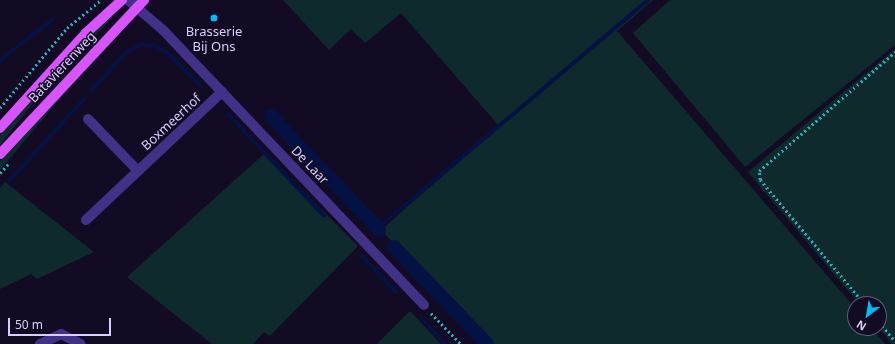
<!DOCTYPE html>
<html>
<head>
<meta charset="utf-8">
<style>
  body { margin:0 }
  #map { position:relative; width:895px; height:344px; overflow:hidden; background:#130b23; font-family:"Noto Sans",sans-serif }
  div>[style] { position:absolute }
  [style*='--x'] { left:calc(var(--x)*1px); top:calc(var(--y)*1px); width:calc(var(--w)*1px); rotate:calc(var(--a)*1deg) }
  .green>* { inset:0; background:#0e2a2d }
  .water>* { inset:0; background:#041243 }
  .stream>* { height:4px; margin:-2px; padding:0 2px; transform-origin:2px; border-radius:2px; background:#041243 }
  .canal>* { height:14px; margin:-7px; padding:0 7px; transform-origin:7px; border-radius:7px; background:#041243 }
  .path>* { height:2.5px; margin-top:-1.25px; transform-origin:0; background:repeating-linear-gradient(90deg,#22b2be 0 2px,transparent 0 5px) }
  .minor>* { height:10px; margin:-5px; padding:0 5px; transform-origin:5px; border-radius:5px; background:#413187 }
  .major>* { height:10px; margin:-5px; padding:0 5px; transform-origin:5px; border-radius:5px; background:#d754ff }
  .dots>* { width:11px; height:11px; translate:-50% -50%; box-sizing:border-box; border:2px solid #130b23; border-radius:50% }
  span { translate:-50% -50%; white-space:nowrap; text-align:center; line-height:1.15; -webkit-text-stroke:3px #130b23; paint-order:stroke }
  .poi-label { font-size:13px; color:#dacdff }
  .street-label { font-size:13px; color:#dacdff }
  .north { position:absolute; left:847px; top:296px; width:40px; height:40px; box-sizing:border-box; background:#130b23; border:1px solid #63597b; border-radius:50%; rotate:211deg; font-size:11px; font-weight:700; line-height:16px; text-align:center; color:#dacdff }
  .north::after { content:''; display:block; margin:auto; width:14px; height:18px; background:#00bcf8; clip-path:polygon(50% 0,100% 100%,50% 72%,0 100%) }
  .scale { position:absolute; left:8px; top:318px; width:103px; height:18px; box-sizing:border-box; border:2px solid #dacdff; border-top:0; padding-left:5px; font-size:12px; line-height:14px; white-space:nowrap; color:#dacdff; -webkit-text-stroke:3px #130b23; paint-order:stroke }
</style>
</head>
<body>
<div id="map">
  <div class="green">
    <i style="clip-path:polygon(283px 0,653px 0,617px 31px,855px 308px,855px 328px,872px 328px,885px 344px,491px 344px,381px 230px,499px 126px,401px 13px,365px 43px,351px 29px,329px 50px)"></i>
    <i style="clip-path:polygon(670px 0,895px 0,895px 45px,745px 167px,633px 33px)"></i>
    <i style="clip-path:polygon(111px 14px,113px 17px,42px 92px,0 145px,0 135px)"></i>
    <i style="clip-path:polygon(118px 35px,80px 75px,0 170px,0 161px,39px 115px,110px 39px)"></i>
    <i style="clip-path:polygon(895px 49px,895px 344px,892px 344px,879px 328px,879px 304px,859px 304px,748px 172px)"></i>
    <i style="clip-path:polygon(265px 153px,358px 246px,270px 336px,264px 332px,253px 344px,212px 344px,127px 277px)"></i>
    <i style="clip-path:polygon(5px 182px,94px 252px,37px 279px,31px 274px,0 289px,0 188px)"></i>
    <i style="clip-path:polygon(410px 311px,441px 344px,377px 344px)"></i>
  </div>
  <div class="water">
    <i style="clip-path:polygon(53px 16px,55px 20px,0 63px,0 58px)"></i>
  </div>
  <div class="stream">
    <i style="--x:91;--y:91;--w:52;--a:-48.1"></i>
    <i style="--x:126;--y:52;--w:18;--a:-27"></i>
    <i style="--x:142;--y:44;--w:11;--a:5"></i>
    <i style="--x:153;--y:45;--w:17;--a:28"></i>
    <i style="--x:168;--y:53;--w:48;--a:45"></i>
    <i style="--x:228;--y:114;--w:140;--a:46.7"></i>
    <i style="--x:9;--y:181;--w:111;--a:-47.6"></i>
    <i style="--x:377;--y:229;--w:355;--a:-40.2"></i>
    <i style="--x:361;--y:255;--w:52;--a:46.5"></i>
    <i style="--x:422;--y:319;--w:34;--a:47"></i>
  </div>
  <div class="canal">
    <i style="--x:271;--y:116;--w:157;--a:46.5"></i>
    <i style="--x:394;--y:247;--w:134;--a:46.2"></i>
  </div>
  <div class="path">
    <i style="--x:0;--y:108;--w:104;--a:-50.1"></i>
    <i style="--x:67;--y:28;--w:44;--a:-39.5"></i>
    <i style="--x:0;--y:173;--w:13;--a:-48"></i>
    <i style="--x:864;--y:304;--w:162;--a:-130"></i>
    <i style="--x:760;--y:180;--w:9;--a:-96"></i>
    <i style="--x:759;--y:171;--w:181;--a:-41.2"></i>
    <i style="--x:431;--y:313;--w:43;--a:45.9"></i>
    <i style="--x:879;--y:322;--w:25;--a:50"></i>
  </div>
  <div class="minor">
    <i style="--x:128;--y:0;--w:46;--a:40.6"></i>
    <i style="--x:163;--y:30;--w:379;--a:46.5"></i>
    <i style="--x:88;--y:119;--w:72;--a:46.1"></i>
    <i style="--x:86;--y:220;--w:187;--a:-43.3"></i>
    <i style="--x:40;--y:344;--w:23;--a:-25"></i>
    <i style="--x:61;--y:334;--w:22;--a:27"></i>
  </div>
  <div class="major">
    <i style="--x:0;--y:128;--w:128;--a:-47.8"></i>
    <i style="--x:86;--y:33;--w:49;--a:-42.5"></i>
    <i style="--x:0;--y:154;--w:211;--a:-46.9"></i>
  </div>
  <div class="dots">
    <i style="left:214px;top:18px;background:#00bcf8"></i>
  </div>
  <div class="poi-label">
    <span style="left:214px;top:39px">Brasserie<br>Bij Ons</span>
  </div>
  <div class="street-label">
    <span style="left:62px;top:67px;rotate:-47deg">Batavierenweg</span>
    <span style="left:171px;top:122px;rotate:-43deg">Boxmeerhof</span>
    <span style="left:310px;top:165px;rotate:46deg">De Laar</span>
  </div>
  <div class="north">N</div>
  <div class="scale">50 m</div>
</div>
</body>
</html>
